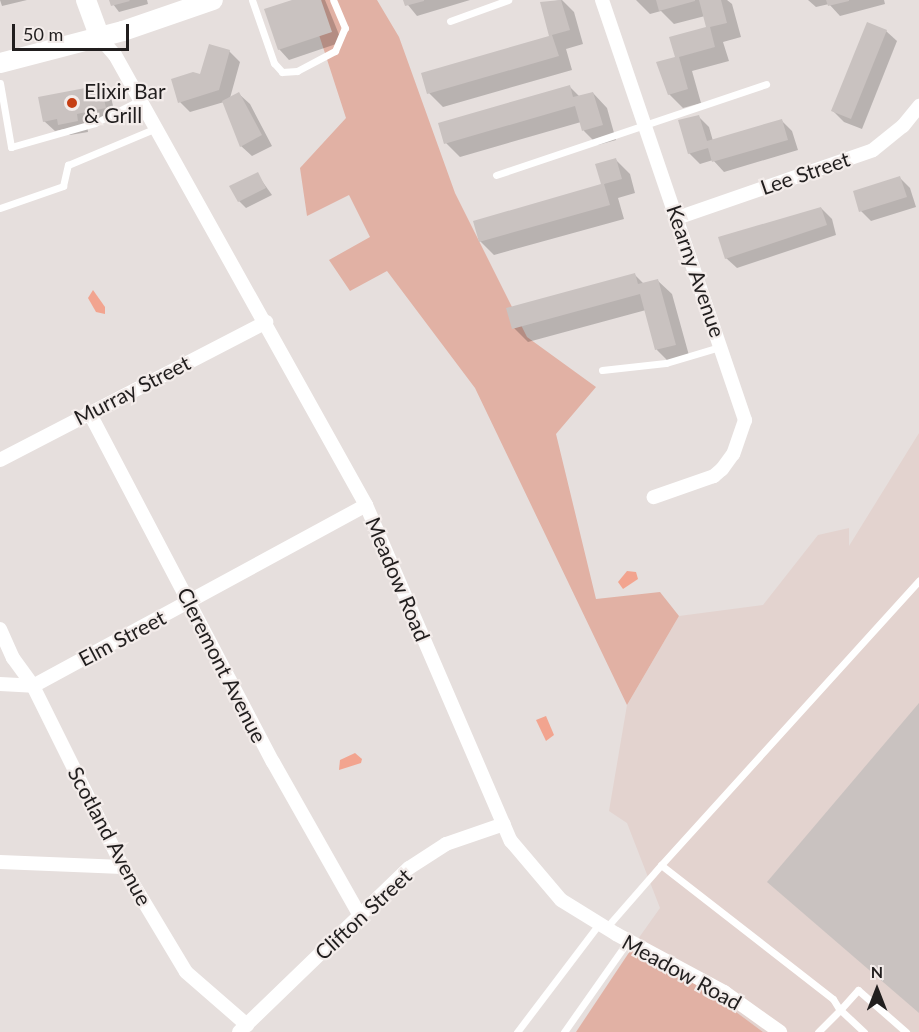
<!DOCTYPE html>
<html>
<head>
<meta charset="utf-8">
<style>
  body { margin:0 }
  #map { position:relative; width:919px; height:1032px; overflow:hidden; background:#e6dfdd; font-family:Lato,sans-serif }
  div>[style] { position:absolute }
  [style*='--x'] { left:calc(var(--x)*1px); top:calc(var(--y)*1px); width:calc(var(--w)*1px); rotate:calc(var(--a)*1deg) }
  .built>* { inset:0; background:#e3d3cf }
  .green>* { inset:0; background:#e1b1a4 }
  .water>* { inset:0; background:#f2a48f }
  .shadow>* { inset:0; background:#0003 }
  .building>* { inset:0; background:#c9c2c0 }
  .lane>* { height:7px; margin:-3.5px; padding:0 3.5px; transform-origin:3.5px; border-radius:3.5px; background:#fff }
  .street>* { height:14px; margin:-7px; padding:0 7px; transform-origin:7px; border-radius:7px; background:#fff }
  .secondary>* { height:20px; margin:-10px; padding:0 10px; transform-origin:10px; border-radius:10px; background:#fff }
  .dots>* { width:16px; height:16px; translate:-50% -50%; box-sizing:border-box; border:3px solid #f3ecea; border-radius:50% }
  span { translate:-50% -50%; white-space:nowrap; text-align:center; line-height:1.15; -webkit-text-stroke:4.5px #f3ecea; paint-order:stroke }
  .poi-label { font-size:21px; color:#211e1e }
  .left { translate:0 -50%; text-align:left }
  .street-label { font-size:21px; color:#211e1e }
  .north { position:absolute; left:847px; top:960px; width:60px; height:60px; -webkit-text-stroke:4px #f3ecea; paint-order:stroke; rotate:0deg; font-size:16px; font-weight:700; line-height:24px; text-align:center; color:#211e1e }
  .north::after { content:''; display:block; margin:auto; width:21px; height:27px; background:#211e1e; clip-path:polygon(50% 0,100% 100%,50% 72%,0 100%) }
  .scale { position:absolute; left:12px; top:24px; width:117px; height:27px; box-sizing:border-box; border:3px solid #211e1e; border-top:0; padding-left:8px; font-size:18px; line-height:21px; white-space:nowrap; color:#211e1e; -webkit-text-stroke:4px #f3ecea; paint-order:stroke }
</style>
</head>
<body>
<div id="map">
  <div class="built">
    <i style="clip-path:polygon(919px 433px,919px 1032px,763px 1032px,638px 939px,660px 908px,627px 823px,609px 811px,627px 705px,679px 616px,763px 605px,818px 535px,849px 528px,849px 546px)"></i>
  </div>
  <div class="green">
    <i style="clip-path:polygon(322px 0,377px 0,399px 37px,455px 193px,527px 337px,596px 387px,556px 434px,596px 599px,660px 592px,679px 616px,627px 705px,475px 388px,387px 271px,350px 291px,329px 260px,370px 237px,349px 195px,307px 216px,300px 168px,346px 118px,309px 4px)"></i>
    <i style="clip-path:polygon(638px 939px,763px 1032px,576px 1032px)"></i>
  </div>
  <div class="water">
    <i style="clip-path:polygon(93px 290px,105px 307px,105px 314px,96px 312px,88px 298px)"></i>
    <i style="clip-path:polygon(627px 571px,636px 572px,638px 579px,623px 589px,618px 582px)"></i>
    <i style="clip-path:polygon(546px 716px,554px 735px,546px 741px,536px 720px)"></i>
    <i style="clip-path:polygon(355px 753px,362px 759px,361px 763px,339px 770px,340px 760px)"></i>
  </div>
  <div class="shadow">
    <i style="clip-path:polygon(0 0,27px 0,2px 6px)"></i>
    <i style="clip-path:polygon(110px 0,147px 0,148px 4px,119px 12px)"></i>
    <i style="clip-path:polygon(296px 0,325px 0,342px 42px,289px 60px,279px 49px)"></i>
    <i style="clip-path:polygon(404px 0,470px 0,417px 16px)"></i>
    <i style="clip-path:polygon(562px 0,574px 12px,583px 44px,566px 49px,572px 70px,443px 107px,429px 93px,551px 37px,541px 3px)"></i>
    <i style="clip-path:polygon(636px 0,727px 0,732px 4px,741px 37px,723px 42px,729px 61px,692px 71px,701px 103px,683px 108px,669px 94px,677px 58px,708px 28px,705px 16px,674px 24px,661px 11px,650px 14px)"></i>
    <i style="clip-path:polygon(808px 0,884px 0,885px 4px,840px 16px,829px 4px,816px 7px)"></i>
    <i style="clip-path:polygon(886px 31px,897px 41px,862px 129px,844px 122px,833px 111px)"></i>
    <i style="clip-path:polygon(229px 51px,240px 62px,230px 98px,239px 94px,250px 104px,272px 146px,252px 156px,241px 146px,224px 102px,190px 112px,180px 102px)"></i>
    <i style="clip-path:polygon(569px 86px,580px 97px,593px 93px,607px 108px,616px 140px,598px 145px,584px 131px,581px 122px,460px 157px,446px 143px)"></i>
    <i style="clip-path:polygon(101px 87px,111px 97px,116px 119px,87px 124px,88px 132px,70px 135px,64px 129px,55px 131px,44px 121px)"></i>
    <i style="clip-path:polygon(698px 116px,709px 127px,713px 141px,782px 121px,792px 131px,798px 150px,724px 172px,713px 160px,700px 164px,689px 153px)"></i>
    <i style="clip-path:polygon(616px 160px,630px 174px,635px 193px,618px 198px,624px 219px,494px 255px,480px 241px,603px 186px)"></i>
    <i style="clip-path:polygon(257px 174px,272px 195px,246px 208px,239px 201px)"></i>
    <i style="clip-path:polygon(900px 178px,910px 188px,916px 207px,871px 221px,861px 211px)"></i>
    <i style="clip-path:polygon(821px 208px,832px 219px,836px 235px,737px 268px,726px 258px)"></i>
    <i style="clip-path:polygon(634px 274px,644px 284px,657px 280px,672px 294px,690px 359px,671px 364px,657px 350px,646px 310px,528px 342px,514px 328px)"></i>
  </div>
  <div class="building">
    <i style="clip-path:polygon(109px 0,129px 0,130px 1px,111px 6px)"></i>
    <i style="clip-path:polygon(292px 0,321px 0,332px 32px,278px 50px,264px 9px)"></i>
    <i style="clip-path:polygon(403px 0,424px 0,424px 1px,405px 6px)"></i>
    <i style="clip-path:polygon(561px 0,570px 30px,552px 35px,559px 56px,427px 94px,421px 73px,549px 36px,540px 2px)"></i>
    <i style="clip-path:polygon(656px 0,695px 0,695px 1px,659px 11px)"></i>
    <i style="clip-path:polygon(699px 0,721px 0,727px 23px,710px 27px,715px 47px,679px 57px,688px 89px,668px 95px,656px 62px,675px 57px,669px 37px,706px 27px)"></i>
    <i style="clip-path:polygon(826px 0,849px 0,849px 1px,828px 6px)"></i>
    <i style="clip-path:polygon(867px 22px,887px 30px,851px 119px,831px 111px)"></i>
    <i style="clip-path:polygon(209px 44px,230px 50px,219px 90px,178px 103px,171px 79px,193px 72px,200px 74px)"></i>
    <i style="clip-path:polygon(101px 85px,106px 108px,77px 114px,78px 121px,58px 125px,57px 119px,43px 122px,38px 97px)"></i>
    <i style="clip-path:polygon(570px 85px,573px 97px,593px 92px,603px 125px,582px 131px,575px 106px,444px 144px,438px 123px)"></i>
    <i style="clip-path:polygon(239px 92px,262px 135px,240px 147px,222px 101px)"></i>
    <i style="clip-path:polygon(699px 115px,707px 141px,782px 119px,788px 140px,712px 162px,708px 148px,688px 154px,678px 120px)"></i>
    <i style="clip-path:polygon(616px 158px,622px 179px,604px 184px,610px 205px,479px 242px,473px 221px,601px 184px,595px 164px)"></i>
    <i style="clip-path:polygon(258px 172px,266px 188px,238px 202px,229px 186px)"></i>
    <i style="clip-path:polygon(900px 176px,907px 197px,859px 212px,853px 191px)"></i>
    <i style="clip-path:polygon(821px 207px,827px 225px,725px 259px,718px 237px)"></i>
    <i style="clip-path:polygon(635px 273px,638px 284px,658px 279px,676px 345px,655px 350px,640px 294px,512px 329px,506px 308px)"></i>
    <i style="clip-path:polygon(919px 703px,919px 1013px,767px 882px)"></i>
  </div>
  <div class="lane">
    <i style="--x:252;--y:0;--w:67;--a:70.8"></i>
    <i style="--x:274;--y:63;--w:12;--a:48"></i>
    <i style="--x:282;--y:72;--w:15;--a:-4"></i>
    <i style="--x:297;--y:71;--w:43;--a:-27.8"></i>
    <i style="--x:335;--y:51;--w:25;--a:-67"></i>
    <i style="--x:345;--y:28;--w:30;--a:-113"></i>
    <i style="--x:450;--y:21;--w:62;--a:-19.9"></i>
    <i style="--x:0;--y:83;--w:65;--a:80.2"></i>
    <i style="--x:11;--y:147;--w:87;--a:-15.9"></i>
    <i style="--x:95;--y:123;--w:51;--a:-27.1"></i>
    <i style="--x:496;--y:175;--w:285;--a:-18.6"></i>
    <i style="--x:0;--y:208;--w:67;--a:-19.2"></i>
    <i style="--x:63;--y:186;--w:22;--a:-77"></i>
    <i style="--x:68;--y:165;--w:95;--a:-22.8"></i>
    <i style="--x:602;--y:370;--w:64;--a:-6.2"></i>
    <i style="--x:666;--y:363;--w:59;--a:-16.6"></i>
    <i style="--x:661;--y:865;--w:384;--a:-47.8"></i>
    <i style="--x:606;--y:928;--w:84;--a:-48.9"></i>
    <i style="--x:661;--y:865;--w:218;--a:37.9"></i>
    <i style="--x:833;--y:999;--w:13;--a:58"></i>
    <i style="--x:840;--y:1010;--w:31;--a:135"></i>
    <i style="--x:517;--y:1032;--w:136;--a:-52.8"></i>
    <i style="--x:564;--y:1032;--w:111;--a:-54.9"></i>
    <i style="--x:864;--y:1032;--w:33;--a:-137"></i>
    <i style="--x:840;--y:1010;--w:27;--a:-48"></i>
    <i style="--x:858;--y:990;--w:64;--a:41.2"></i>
  </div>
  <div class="street">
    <i style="--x:602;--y:0;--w:444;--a:71.2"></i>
    <i style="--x:745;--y:420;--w:36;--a:109"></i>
    <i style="--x:733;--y:454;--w:19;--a:126"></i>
    <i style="--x:722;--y:469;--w:11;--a:139"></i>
    <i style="--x:714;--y:476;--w:64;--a:160.7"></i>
    <i style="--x:100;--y:38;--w:23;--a:49"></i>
    <i style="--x:115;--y:55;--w:515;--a:60.85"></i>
    <i style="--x:366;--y:505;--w:366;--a:66.7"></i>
    <i style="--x:511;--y:841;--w:77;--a:49.7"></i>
    <i style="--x:561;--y:900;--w:65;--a:31.7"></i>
    <i style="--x:616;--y:934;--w:123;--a:28.2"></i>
    <i style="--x:724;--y:992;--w:69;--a:35.5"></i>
    <i style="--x:677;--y:218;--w:207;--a:-19.1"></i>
    <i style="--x:873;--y:150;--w:38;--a:-39"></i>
    <i style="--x:903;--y:126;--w:26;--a:-51"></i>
    <i style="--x:89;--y:412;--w:395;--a:62.3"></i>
    <i style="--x:273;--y:762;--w:177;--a:60.5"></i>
    <i style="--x:0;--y:460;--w:300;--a:-27.4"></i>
    <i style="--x:0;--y:629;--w:32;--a:66"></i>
    <i style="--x:13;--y:658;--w:34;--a:54"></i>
    <i style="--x:33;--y:686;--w:202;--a:63.6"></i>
    <i style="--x:123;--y:867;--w:122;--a:59"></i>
    <i style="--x:186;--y:972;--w:81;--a:41"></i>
    <i style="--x:0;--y:684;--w:33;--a:3"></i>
    <i style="--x:33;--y:686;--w:379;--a:-28.5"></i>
    <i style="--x:0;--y:862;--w:123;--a:2.3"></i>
    <i style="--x:239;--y:1032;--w:236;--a:-44"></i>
    <i style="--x:409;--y:868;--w:44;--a:-33"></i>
    <i style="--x:446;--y:844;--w:61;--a:-19"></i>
  </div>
  <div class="secondary">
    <i style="--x:86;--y:0;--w:40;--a:69.8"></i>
    <i style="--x:0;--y:63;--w:127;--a:-14.6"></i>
    <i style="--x:123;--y:31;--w:95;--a:-19"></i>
  </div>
  <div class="dots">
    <i style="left:72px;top:103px;background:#c63e13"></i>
  </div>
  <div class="poi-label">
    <span class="left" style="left:84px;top:103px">Elixir Bar<br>&amp; Grill</span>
  </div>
  <div class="street-label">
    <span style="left:805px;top:173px;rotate:-19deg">Lee Street</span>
    <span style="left:696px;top:271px;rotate:71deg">Kearny Avenue</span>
    <span style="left:132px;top:390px;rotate:-27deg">Murray Street</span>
    <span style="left:398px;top:579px;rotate:67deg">Meadow Road</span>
    <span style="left:122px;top:638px;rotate:-28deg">Elm Street</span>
    <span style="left:222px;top:665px;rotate:63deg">Cleremont Avenue</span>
    <span style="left:110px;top:836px;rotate:62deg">Scotland Avenue</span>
    <span style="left:363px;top:914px;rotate:-43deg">Clifton Street</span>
    <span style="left:682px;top:972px;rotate:29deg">Meadow Road</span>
  </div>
  <div class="north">N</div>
  <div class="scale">50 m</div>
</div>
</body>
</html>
